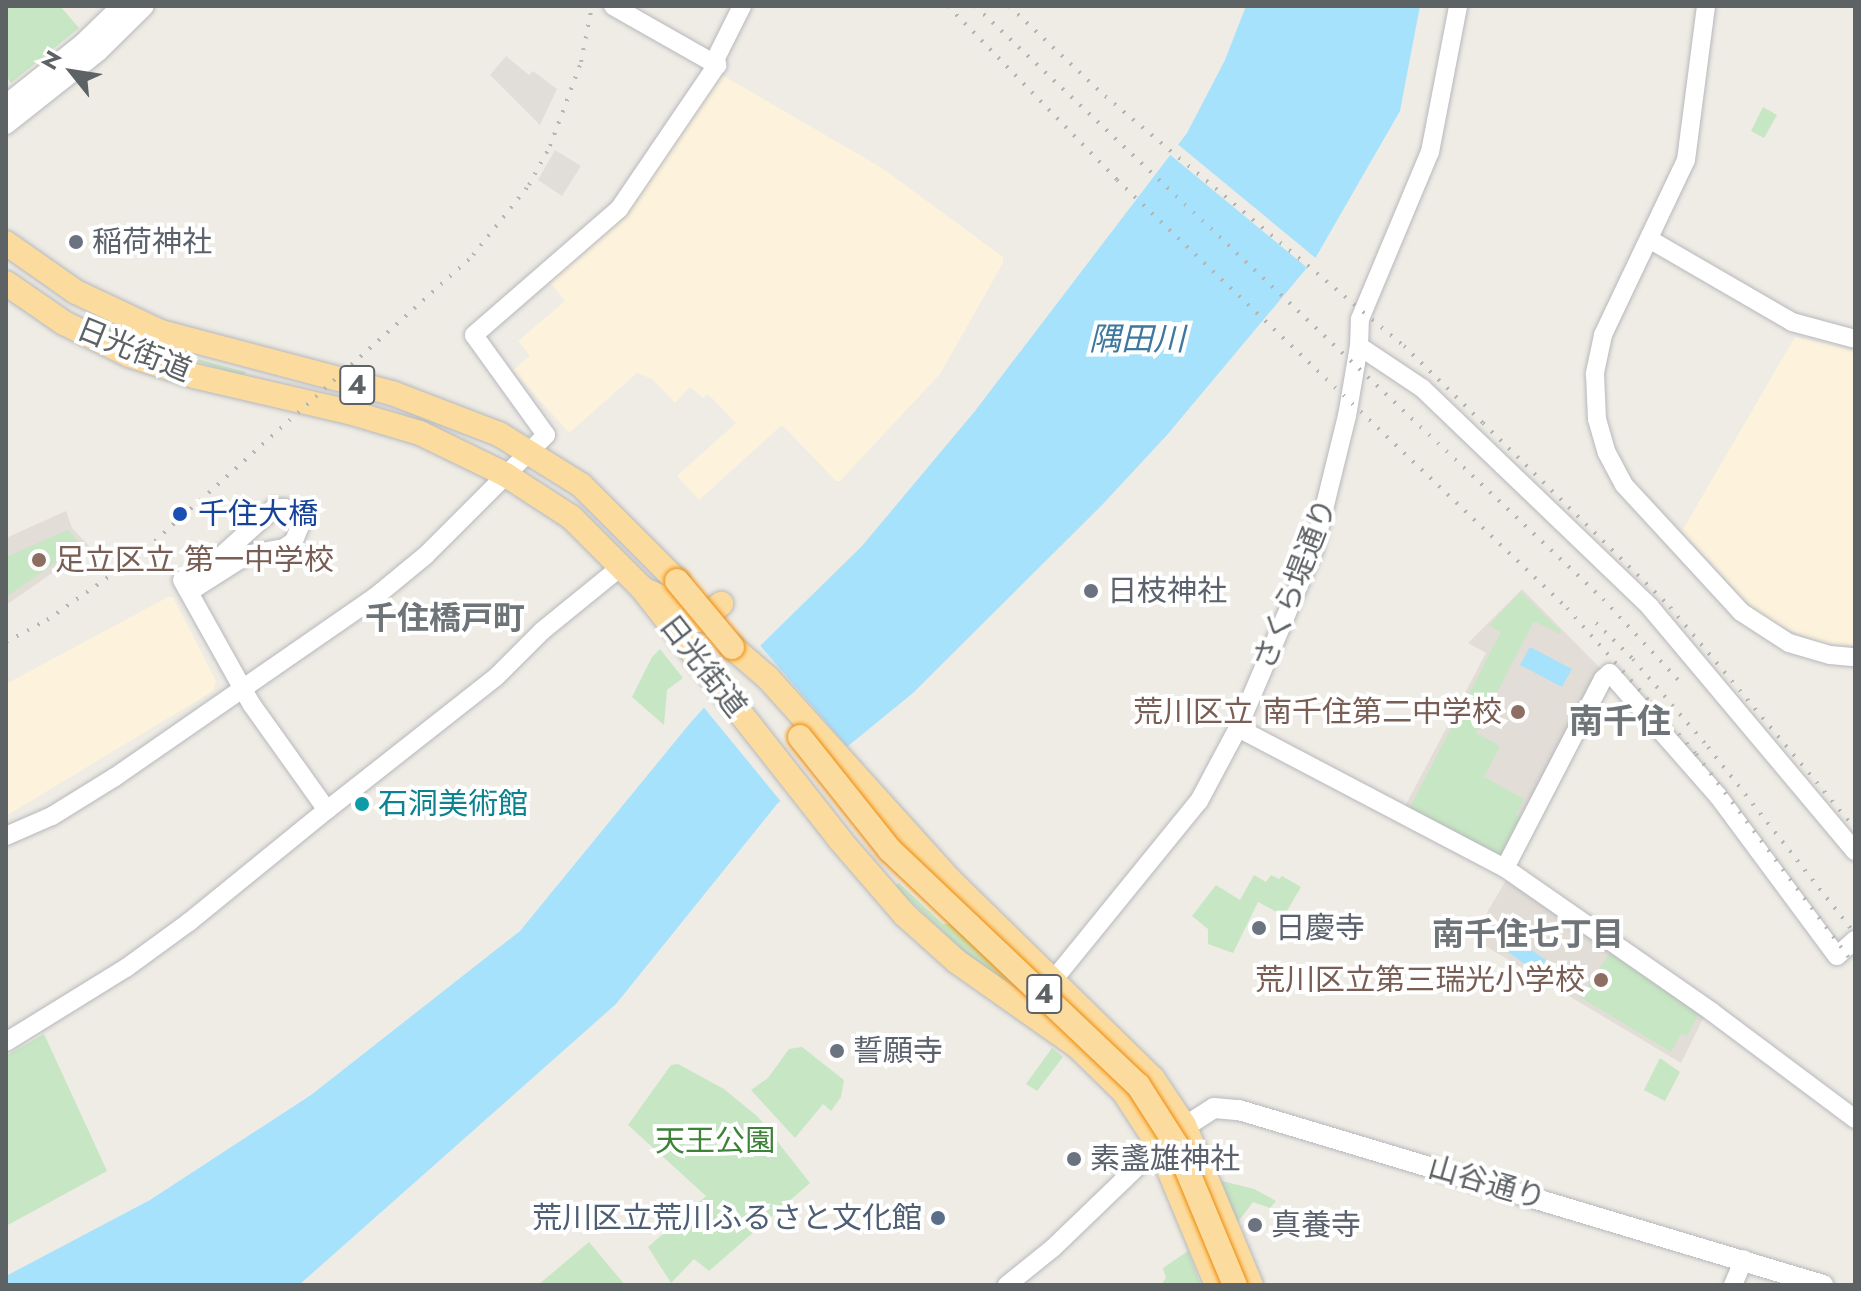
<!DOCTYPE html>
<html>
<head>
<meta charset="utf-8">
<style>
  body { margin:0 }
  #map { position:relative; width:1861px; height:1291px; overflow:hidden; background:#efece5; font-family:Jost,"Noto Sans JP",sans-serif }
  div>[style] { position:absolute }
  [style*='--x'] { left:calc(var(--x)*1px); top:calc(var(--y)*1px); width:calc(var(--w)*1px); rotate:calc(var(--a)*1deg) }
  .commercial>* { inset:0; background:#fdf2dc }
  .industrial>* { inset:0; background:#e1deda }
  .education>* { inset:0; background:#e2ddd7 }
  .green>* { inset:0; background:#c7e6c3 }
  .water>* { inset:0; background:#a7e2fd }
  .pier>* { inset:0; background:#efece5 }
  .roads { filter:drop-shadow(0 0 2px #b6b8bc) drop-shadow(0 0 2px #b6b8bc) }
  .tertiary>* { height:18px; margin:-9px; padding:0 9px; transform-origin:9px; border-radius:9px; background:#fff }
  .secondary>* { height:20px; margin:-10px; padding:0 10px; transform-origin:10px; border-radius:10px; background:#fff }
  .trunk>* { height:24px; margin:-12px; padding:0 12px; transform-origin:12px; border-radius:12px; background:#fcdc9e }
  .rail>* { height:4px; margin-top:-2px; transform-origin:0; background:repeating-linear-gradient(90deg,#b4b5b5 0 2px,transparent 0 12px) }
  .bridges { filter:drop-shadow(0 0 2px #ef8905) drop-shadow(0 0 2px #ef8905) }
  .trunk-bridge>* { height:24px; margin:-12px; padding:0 12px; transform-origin:12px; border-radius:12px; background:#fcdc9e }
  .dots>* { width:22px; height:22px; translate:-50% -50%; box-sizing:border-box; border:4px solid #fff; border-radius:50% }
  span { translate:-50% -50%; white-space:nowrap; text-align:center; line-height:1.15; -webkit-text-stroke:8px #fff; paint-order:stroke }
  .shield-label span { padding:2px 6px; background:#fff; border:2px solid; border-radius:6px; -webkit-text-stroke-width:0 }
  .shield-label { font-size:28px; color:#5d6265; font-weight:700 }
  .worship-label { font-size:30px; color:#5b616d }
  .left { translate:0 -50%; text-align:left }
  .street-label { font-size:30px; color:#5d6265 }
  .transit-label { font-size:30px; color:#164399 }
  .education-label { font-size:30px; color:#785e54 }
  .right { translate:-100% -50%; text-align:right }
  .culture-label { font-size:30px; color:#0d838f }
  .park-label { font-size:30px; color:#3d8337 }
  .service-label { font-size:30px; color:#4e5e75 }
  .water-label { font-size:32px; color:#3e789e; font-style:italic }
  .neighbourhood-label { font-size:32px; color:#6e7477; font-weight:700 }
  .quarter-label { font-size:34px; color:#6e7477; font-weight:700 }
  .frame { position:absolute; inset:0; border:8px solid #5d6265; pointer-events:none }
  .north { position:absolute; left:32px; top:32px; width:80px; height:80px; -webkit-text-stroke:6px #fff; paint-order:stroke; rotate:300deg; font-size:22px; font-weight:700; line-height:32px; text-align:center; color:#5d6265 }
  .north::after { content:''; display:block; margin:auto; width:28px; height:36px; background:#5d6265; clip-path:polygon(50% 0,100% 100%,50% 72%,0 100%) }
</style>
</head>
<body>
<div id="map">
  <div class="commercial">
    <i style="clip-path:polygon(724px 76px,882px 168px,1003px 257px,1003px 263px,940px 374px,840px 481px,836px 481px,782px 425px,699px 500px,677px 476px,736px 423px,708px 394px,703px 398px,690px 387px,675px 403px,652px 379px,637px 373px,569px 433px,513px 370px,530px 356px,518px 341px,565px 301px,549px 281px,716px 79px)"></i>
    <i style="clip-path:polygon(1795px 337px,1855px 351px,1855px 646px,1821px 643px,1774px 623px,1750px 606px,1682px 531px)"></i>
    <i style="clip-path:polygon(168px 597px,173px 597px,216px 681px,213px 691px,6px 816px,6px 684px)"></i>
  </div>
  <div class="industrial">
    <i style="clip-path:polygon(506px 56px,529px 75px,533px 71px,557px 89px,540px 125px,490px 75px)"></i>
    <i style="clip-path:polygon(555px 150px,581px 166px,562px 196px,538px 180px)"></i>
  </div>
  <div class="education">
    <i style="clip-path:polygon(66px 511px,72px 528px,90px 547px,6px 605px,6px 538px)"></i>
    <i style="clip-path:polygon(1522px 589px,1602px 670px,1504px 860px,1403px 810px,1486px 653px,1468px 643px)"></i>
    <i style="clip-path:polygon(1508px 877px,1706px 1013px,1681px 1063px,1472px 938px)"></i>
  </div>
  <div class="green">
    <i style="clip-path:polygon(6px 6px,60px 6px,79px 28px,11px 83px,6px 76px)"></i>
    <i style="clip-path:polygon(1763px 107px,1777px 115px,1764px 138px,1751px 131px)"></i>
    <i style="clip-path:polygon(88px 315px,176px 353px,246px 372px,244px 376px,125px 340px,85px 321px)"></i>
    <i style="clip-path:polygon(68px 530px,81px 545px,6px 597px,6px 557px)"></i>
    <i style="clip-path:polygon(1521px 592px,1561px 631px,1560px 634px,1534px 621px,1476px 733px,1500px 746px,1484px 777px,1524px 799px,1516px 815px,1520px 817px,1500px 855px,1409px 809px,1501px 632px,1489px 625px)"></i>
    <i style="clip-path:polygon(660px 649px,683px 678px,667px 690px,664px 725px,632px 697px,652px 657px)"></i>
    <i style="clip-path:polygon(1254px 875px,1266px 882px,1271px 875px,1279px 879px,1282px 876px,1301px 887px,1284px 916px,1258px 902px,1233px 953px,1208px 944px,1208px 929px,1192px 916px,1216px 885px,1240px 900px)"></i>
    <i style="clip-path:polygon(899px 883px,943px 924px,950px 924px,1011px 976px,1004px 983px,978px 965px,895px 886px)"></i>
    <i style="clip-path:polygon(1610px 953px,1699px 1014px,1687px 1036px,1681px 1034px,1671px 1052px,1580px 997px)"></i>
    <i style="clip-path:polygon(44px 1034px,107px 1171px,6px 1226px,6px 1056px)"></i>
    <i style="clip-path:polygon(802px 1047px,844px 1080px,841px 1097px,831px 1111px,823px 1104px,795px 1138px,751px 1090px,768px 1078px,789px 1049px)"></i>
    <i style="clip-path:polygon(1052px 1048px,1063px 1057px,1037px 1091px,1026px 1084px)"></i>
    <i style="clip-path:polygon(1660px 1058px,1680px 1072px,1665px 1101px,1644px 1090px)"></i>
    <i style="clip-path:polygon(678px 1064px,724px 1089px,758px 1117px,810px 1183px,709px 1271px,694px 1259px,671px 1283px,648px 1247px,706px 1196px,628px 1125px,671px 1065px)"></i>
    <i style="clip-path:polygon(1222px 1181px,1254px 1189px,1276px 1201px,1270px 1208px,1253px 1202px,1235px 1226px,1219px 1186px)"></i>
    <i style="clip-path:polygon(589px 1242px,625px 1285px,538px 1285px)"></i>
    <i style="clip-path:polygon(1188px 1251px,1201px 1285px,1161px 1285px,1166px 1278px,1163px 1268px)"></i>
  </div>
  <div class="water">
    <i style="clip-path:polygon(1246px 6px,1420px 6px,1400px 111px,1316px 257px,1167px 435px,1102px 505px,913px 693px,777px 804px,616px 1004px,299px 1285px,6px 1285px,6px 1276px,150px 1200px,311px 1095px,520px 931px,691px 722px,760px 646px,862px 546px,975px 411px,1187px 133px,1225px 60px)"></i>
    <i style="clip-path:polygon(1530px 647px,1572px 669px,1562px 687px,1520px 665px)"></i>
    <i style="clip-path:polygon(1508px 934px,1546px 960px,1538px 973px,1499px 946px)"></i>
  </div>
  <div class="pier">
    <i style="clip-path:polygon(1175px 142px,1318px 260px,1310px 270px,1168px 153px)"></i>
    <i style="clip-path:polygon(757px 642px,851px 751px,783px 804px,701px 704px)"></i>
  </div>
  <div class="roads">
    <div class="tertiary">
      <i style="--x:613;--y:6;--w:120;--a:29.6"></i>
      <i style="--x:1706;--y:6;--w:155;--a:97.4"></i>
      <i style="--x:1686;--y:160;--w:194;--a:115.4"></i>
      <i style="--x:1603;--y:335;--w:40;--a:102"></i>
      <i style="--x:1595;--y:374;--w:45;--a:87.5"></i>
      <i style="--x:1597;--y:419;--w:35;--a:74"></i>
      <i style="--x:1607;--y:453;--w:36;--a:62"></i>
      <i style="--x:1624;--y:485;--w:173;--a:47.3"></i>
      <i style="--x:1741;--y:612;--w:57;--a:32.9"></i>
      <i style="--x:1789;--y:643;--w:43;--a:16.3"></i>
      <i style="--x:1830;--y:655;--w:25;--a:5"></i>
      <i style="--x:1649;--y:239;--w:165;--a:30.1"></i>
      <i style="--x:1792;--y:322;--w:65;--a:15.1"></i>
      <i style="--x:1359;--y:346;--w:76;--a:33.7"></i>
      <i style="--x:1422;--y:388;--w:316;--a:43.8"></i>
      <i style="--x:1650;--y:607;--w:319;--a:50"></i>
      <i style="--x:274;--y:508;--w:11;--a:0"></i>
      <i style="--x:285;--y:508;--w:13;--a:29"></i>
      <i style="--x:296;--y:514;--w:13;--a:72"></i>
      <i style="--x:300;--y:526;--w:16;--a:112"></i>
      <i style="--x:294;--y:541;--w:12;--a:145"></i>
      <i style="--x:284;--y:548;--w:36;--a:170"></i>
      <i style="--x:249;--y:554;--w:62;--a:147.6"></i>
      <i style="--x:197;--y:587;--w:10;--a:180"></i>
      <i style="--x:187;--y:587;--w:118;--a:-42.2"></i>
      <i style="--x:182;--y:580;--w:143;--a:60.8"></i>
      <i style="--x:252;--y:705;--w:129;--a:54.5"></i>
      <i style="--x:327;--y:810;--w:215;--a:-38.2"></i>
      <i style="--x:496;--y:677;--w:65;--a:-45"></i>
      <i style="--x:542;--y:631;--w:103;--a:-39.1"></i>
      <i style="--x:1238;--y:728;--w:301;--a:27.7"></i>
      <i style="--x:1505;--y:868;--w:252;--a:34.8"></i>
      <i style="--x:1712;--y:1012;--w:179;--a:36.8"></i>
      <i style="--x:6;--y:836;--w:50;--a:-23.5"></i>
      <i style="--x:52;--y:816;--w:74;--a:-31.8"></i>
      <i style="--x:115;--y:777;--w:316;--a:-34.7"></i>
      <i style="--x:375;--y:597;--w:65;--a:-39.4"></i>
      <i style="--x:425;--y:556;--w:171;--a:-45"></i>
      <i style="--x:546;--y:435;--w:123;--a:-125.8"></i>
      <i style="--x:474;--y:335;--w:192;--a:-41"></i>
      <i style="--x:619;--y:209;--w:174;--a:-55.8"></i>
      <i style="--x:717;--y:65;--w:7;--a:-98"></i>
      <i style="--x:716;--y:58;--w:58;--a:-63.4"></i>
      <i style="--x:1505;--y:868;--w:213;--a:-62.6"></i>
      <i style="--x:1603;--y:679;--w:9;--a:-41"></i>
      <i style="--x:1610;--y:673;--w:164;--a:48.7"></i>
      <i style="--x:1718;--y:796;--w:199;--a:53.4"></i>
      <i style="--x:1837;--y:956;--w:24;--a:-42"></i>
      <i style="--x:1046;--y:989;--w:242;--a:-50.9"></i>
      <i style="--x:1199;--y:801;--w:83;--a:-61.9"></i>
      <i style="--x:1238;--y:728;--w:194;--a:-66.9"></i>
      <i style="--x:1314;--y:550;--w:138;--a:-76.2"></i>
      <i style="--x:1347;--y:416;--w:71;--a:-80.3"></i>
      <i style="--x:1359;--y:346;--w:27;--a:-88"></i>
      <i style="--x:1360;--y:319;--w:181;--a:-67.3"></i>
      <i style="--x:1430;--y:152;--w:149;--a:-79.1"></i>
      <i style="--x:6;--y:1042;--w:141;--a:-31.7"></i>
      <i style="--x:126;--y:968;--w:78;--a:-36.1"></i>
      <i style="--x:189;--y:922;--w:178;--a:-39.1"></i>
      <i style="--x:1007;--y:1285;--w:59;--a:-38.8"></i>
      <i style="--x:1053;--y:1248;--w:147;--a:-43.9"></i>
      <i style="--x:1733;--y:1285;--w:28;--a:-67"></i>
    </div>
    <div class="secondary">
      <i style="--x:6;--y:105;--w:98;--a:-38.4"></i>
      <i style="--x:83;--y:44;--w:54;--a:-44.3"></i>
      <i style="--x:6;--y:124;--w:117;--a:-38.4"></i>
      <i style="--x:98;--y:51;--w:64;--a:-44.4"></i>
      <i style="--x:1175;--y:1133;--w:46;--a:-32.7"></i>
      <i style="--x:1214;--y:1108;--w:25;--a:5"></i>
      <i style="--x:1239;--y:1110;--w:610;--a:16.68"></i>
    </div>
    <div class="trunk">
      <i style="--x:6;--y:243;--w:85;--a:35"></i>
      <i style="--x:76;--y:292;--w:94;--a:25.2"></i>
      <i style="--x:161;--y:332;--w:239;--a:14.8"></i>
      <i style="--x:392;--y:393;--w:115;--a:21"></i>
      <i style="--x:499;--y:434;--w:97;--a:31.9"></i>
      <i style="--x:581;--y:485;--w:136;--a:45"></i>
      <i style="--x:6;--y:283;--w:70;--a:34.6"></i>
      <i style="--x:64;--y:323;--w:72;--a:26.2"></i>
      <i style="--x:129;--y:355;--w:68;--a:17.9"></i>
      <i style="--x:194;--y:376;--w:159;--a:13.1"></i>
      <i style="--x:349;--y:412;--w:74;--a:16.5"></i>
      <i style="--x:420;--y:433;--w:96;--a:26"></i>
      <i style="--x:506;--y:475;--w:77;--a:32.9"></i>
      <i style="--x:571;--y:517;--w:100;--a:45"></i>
      <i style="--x:642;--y:588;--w:320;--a:51.8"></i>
      <i style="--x:840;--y:840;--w:99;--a:49.1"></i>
      <i style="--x:905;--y:915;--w:69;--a:42"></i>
      <i style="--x:956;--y:961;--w:148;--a:35.1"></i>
      <i style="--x:1077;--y:1046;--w:66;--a:44.4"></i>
      <i style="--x:1124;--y:1092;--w:64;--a:57.1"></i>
      <i style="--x:1159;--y:1146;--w:151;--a:67.4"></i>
      <i style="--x:649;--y:592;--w:25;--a:23"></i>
      <i style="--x:672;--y:602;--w:29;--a:38"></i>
      <i style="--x:695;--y:620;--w:6;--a:0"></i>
      <i style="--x:701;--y:620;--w:26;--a:-39"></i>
      <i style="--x:732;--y:647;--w:48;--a:40.7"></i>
      <i style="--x:768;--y:678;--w:272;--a:48"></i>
      <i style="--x:950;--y:880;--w:284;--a:44.4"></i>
      <i style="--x:1153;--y:1079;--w:55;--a:56"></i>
      <i style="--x:1184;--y:1125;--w:173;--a:67.3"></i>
    </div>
  </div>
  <div class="rail">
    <i style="--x:948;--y:6;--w:243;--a:45.8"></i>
    <i style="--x:1117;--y:180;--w:621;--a:43.56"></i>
    <i style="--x:1567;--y:608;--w:195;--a:48.5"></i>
    <i style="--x:1696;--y:754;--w:265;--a:53.1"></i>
    <i style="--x:975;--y:6;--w:864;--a:43.36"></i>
    <i style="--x:1603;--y:599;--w:115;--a:47.1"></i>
    <i style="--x:1009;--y:6;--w:132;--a:43.2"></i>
    <i style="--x:1105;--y:96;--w:390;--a:39.9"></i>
    <i style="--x:1404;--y:346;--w:110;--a:44.3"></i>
    <i style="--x:1483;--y:423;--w:262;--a:44.5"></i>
    <i style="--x:1670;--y:607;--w:288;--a:50.1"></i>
    <i style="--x:1596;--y:623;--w:52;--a:44.2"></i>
    <i style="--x:1633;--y:659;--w:116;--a:49.6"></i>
    <i style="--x:1708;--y:747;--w:238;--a:51.8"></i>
    <i style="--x:6;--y:642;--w:47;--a:-28.2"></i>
    <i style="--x:47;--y:620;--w:110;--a:-35"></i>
    <i style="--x:137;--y:557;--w:452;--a:-41.9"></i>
    <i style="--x:473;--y:255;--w:90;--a:-51.3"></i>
    <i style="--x:529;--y:185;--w:44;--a:-61.7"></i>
    <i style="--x:550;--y:146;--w:90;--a:-69.7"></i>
    <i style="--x:581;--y:62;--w:57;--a:-78.9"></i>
  </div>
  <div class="bridges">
    <div class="trunk-bridge">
      <i style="--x:677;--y:581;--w:86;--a:50.2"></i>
      <i style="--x:800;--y:737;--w:144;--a:51.5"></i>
      <i style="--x:890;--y:850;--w:342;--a:43.5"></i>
      <i style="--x:1138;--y:1085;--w:72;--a:57.4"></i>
      <i style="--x:1177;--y:1146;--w:151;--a:67.4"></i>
    </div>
  </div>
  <div class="dots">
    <i style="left:76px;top:242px;background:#6b7280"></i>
    <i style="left:180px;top:514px;background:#1a4fb4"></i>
    <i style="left:39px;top:560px;background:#8d6e63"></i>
    <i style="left:1091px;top:591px;background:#6b7280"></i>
    <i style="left:1518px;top:712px;background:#8d6e63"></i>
    <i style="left:362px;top:804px;background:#0f9aa8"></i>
    <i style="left:1259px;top:928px;background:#6b7280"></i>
    <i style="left:1601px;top:980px;background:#8d6e63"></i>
    <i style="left:837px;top:1051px;background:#6b7280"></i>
    <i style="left:1074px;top:1159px;background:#6b7280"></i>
    <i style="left:938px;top:1218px;background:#5c6f8a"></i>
    <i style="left:1255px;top:1225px;background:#6b7280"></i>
  </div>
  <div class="shield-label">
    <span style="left:357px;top:385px">4</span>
    <span style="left:1044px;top:994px">4</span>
  </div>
  <div class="worship-label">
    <span class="left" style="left:92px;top:242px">稲荷神社</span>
    <span class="left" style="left:1107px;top:591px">日枝神社</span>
    <span class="left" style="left:1275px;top:928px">日慶寺</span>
    <span class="left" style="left:853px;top:1051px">誓願寺</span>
    <span class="left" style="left:1090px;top:1159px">素盞雄神社</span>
    <span class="left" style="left:1271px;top:1225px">真養寺</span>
  </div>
  <div class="street-label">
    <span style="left:134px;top:350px;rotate:22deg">日光街道</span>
    <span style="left:1295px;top:584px;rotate:-69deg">さくら堤通り</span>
    <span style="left:703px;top:666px;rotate:52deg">日光街道</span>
    <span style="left:1487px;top:1183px;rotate:16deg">山谷通り</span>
  </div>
  <div class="transit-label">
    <span class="left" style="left:198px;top:514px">千住大橋</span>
  </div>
  <div class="education-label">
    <span class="left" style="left:55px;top:560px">足立区立 第一中学校</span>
    <span class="right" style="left:1502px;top:712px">荒川区立 南千住第二中学校</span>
    <span class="right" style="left:1585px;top:980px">荒川区立第三瑞光小学校</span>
  </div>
  <div class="culture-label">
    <span class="left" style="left:378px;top:804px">石洞美術館</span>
  </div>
  <div class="park-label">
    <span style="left:715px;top:1141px">天王公園</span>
  </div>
  <div class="service-label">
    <span class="right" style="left:922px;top:1218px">荒川区立荒川ふるさと文化館</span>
  </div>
  <div class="water-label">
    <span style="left:1137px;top:339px">隅田川</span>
  </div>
  <div class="neighbourhood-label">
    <span style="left:445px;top:618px">千住橋戸町</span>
    <span style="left:1528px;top:934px">南千住七丁目</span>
  </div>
  <div class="quarter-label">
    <span style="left:1620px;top:722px">南千住</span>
  </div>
  <div class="frame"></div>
  <div class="north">N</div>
</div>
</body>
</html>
